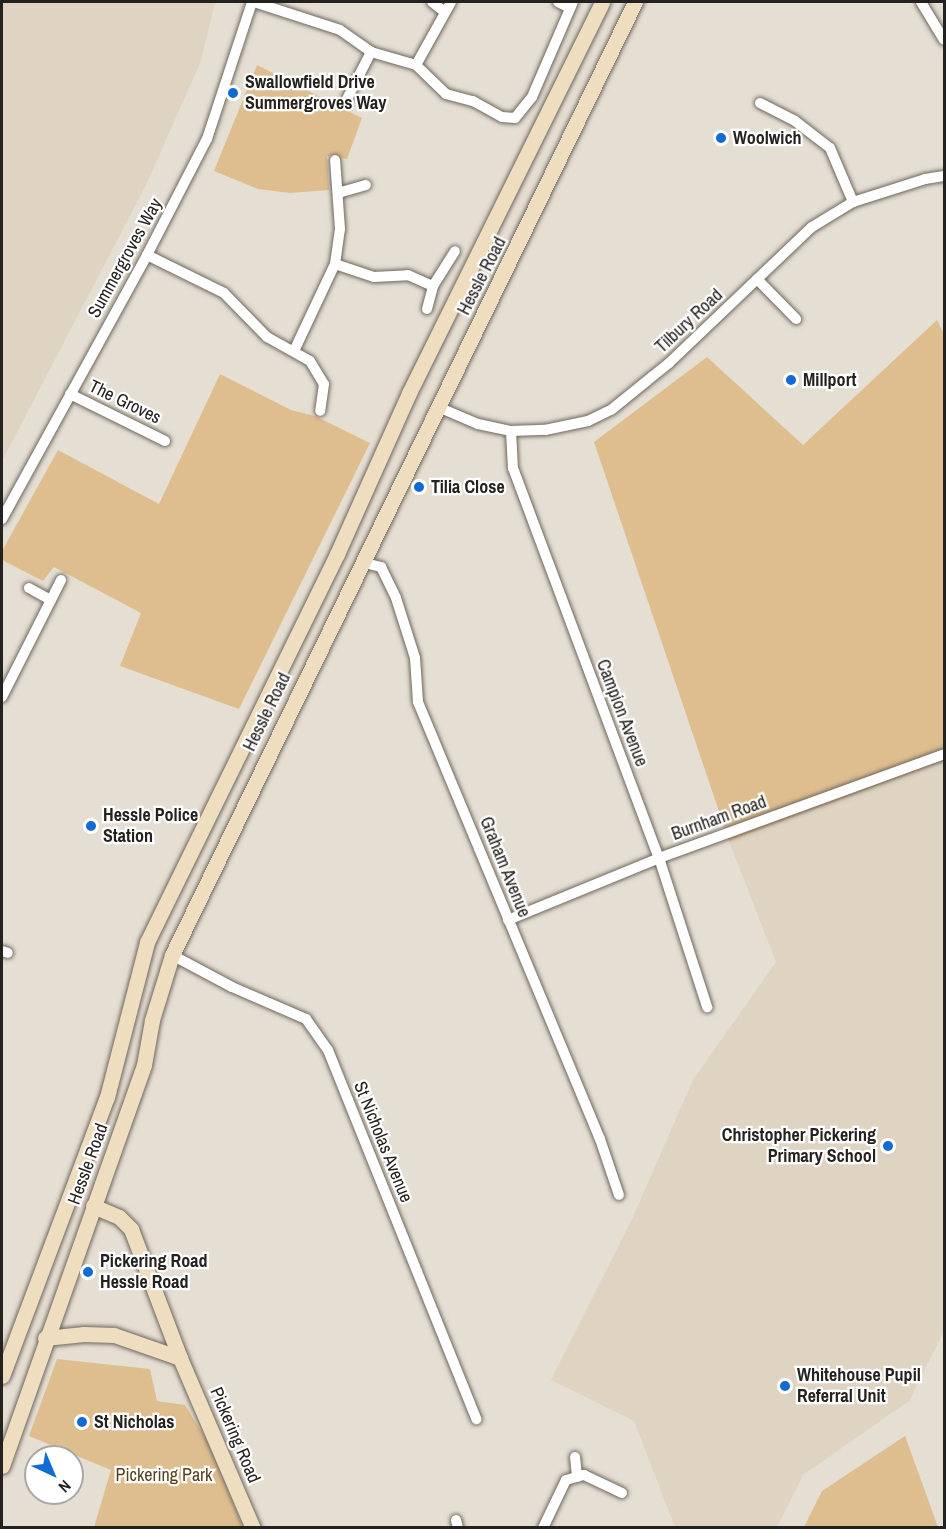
<!DOCTYPE html>
<html>
<head>
<meta charset="utf-8">
<style>
  body { margin:0 }
  #map { position:relative; width:946px; height:1529px; overflow:hidden; background:#e5ded3; font-family:"Archivo Narrow",sans-serif }
  div>[style] { position:absolute }
  [style*='--x'] { left:calc(var(--x)*1px); top:calc(var(--y)*1px); width:calc(var(--w)*1px); rotate:calc(var(--a)*1deg) }
  .built>* { inset:0; background:#dfd3c2 }
  .green>* { inset:0; background:#debe8f }
  .roads { filter:drop-shadow(0 0 2px #6e675e) drop-shadow(0 0 2px #6e675e) }
  .street>* { height:10px; margin:-5px; padding:0 5px; transform-origin:5px; border-radius:5px; background:#fff }
  .secondary>* { height:15px; margin:-7.5px; padding:0 7.5px; transform-origin:7.5px; border-radius:7.5px; background:#eeddbe }
  .dots>* { width:16px; height:16px; translate:-50% -50%; box-sizing:border-box; border:3px solid #fff; border-radius:50% }
  span { translate:-50% -50%; white-space:nowrap; text-align:center; line-height:1.15; -webkit-text-stroke:4.5px #fff; paint-order:stroke }
  .poi-label { font-size:18px; color:#24221e; font-weight:700 }
  .left { translate:0 -50%; text-align:left }
  .right { translate:-100% -50%; text-align:right }
  .street-label { font-size:18px; color:#24221e }
  .park-label { font-size:18px; color:#57401d }
  .frame { position:absolute; inset:0; border:3px solid #24221e; pointer-events:none }
  .north { position:absolute; left:24px; top:1445px; width:60px; height:60px; box-sizing:border-box; background:#fff; border:2px solid #a7a7a5; border-radius:50%; rotate:136deg; font-size:16px; font-weight:700; line-height:24px; text-align:center; color:#24221e }
  .north::after { content:''; display:block; margin:auto; width:21px; height:27px; background:#126ad3; clip-path:polygon(50% 0,100% 100%,50% 72%,0 100%) }
</style>
</head>
<body>
<div id="map">
  <div class="built">
    <i style="clip-path:polygon(2px 2px,215px 2px,201px 61px,146px 185px,2px 461px)"></i>
    <i style="clip-path:polygon(944px 761px,944px 1331px,909px 1401px,803px 1475px,777px 1527px,675px 1527px,634px 1421px,551px 1380px,633px 1217px,693px 1080px,776px 962px,729px 841px)"></i>
  </div>
  <div class="green">
    <i style="clip-path:polygon(257px 65px,362px 118px,347px 159px,327px 156px,329px 190px,290px 193px,258px 189px,214px 171px)"></i>
    <i style="clip-path:polygon(937px 320px,944px 334px,944px 761px,729px 841px,594px 442px,707px 357px,803px 445px)"></i>
    <i style="clip-path:polygon(220px 374px,291px 410px,315px 416px,370px 443px,239px 709px,120px 666px,141px 613px,54px 567px,43px 581px,2px 560px,2px 551px,58px 450px,159px 504px)"></i>
    <i style="clip-path:polygon(57px 1359px,150px 1369px,157px 1401px,185px 1405px,208px 1442px,243px 1527px,94px 1527px,111px 1470px,29px 1436px)"></i>
    <i style="clip-path:polygon(905px 1436px,938px 1527px,804px 1527px,822px 1491px)"></i>
  </div>
  <div class="roads">
    <div class="street">
      <i style="--x:254;--y:2;--w:90;--a:18"></i>
      <i style="--x:340;--y:30;--w:38;--a:35"></i>
      <i style="--x:371;--y:52;--w:47;--a:16.1"></i>
      <i style="--x:416;--y:65;--w:42;--a:44"></i>
      <i style="--x:446;--y:94;--w:28;--a:15"></i>
      <i style="--x:473;--y:101;--w:33;--a:29"></i>
      <i style="--x:502;--y:117;--w:13;--a:4"></i>
      <i style="--x:515;--y:118;--w:27;--a:-51"></i>
      <i style="--x:532;--y:97;--w:103;--a:-66.7"></i>
      <i style="--x:432;--y:2;--w:16;--a:38"></i>
      <i style="--x:558;--y:2;--w:13;--a:27"></i>
      <i style="--x:921;--y:2;--w:44;--a:58.8"></i>
      <i style="--x:416;--y:65;--w:72;--a:-60.9"></i>
      <i style="--x:347;--y:99;--w:53;--a:-62.9"></i>
      <i style="--x:760;--y:103;--w:39;--a:27"></i>
      <i style="--x:795;--y:121;--w:44;--a:37.6"></i>
      <i style="--x:830;--y:148;--w:59;--a:66.9"></i>
      <i style="--x:338;--y:193;--w:29;--a:-16"></i>
      <i style="--x:147;--y:255;--w:86;--a:26.3"></i>
      <i style="--x:224;--y:293;--w:62;--a:45.7"></i>
      <i style="--x:267;--y:337;--w:49;--a:29.2"></i>
      <i style="--x:310;--y:361;--w:27;--a:59"></i>
      <i style="--x:324;--y:384;--w:27;--a:98"></i>
      <i style="--x:335;--y:264;--w:41;--a:18.4"></i>
      <i style="--x:374;--y:277;--w:34;--a:-3"></i>
      <i style="--x:408;--y:275;--w:27;--a:24"></i>
      <i style="--x:757;--y:279;--w:56;--a:45.7"></i>
      <i style="--x:427;--y:309;--w:24;--a:-75"></i>
      <i style="--x:433;--y:286;--w:41;--a:-57.8"></i>
      <i style="--x:294;--y:351;--w:96;--a:-64.8"></i>
      <i style="--x:335;--y:264;--w:35;--a:-82"></i>
      <i style="--x:340;--y:229;--w:69;--a:-94.1"></i>
      <i style="--x:70;--y:394;--w:106;--a:26.3"></i>
      <i style="--x:438;--y:407;--w:43;--a:23"></i>
      <i style="--x:478;--y:424;--w:34;--a:12"></i>
      <i style="--x:511;--y:431;--w:34;--a:-2"></i>
      <i style="--x:545;--y:430;--w:44;--a:-11.8"></i>
      <i style="--x:588;--y:421;--w:25;--a:-26"></i>
      <i style="--x:611;--y:410;--w:75;--a:-39"></i>
      <i style="--x:669;--y:363;--w:197;--a:-43.6"></i>
      <i style="--x:812;--y:227;--w:48;--a:-31.4"></i>
      <i style="--x:853;--y:202;--w:76;--a:-17.7"></i>
      <i style="--x:925;--y:179;--w:19;--a:-9"></i>
      <i style="--x:511;--y:431;--w:37;--a:87"></i>
      <i style="--x:513;--y:468;--w:416;--a:69.5"></i>
      <i style="--x:659;--y:858;--w:157;--a:72.1"></i>
      <i style="--x:2;--y:519;--w:301;--a:-61.2"></i>
      <i style="--x:147;--y:255;--w:131;--a:-62.7"></i>
      <i style="--x:207;--y:139;--w:144;--a:-71.8"></i>
      <i style="--x:361;--y:562;--w:21;--a:14"></i>
      <i style="--x:381;--y:567;--w:34;--a:64"></i>
      <i style="--x:396;--y:598;--w:63;--a:72.4"></i>
      <i style="--x:415;--y:658;--w:44;--a:86.1"></i>
      <i style="--x:418;--y:702;--w:473;--a:67.4"></i>
      <i style="--x:600;--y:1139;--w:59;--a:71.3"></i>
      <i style="--x:29;--y:588;--w:25;--a:29"></i>
      <i style="--x:2;--y:697;--w:131;--a:-63.2"></i>
      <i style="--x:508;--y:920;--w:163;--a:-22.3"></i>
      <i style="--x:659;--y:858;--w:303;--a:-20"></i>
      <i style="--x:2;--y:951;--w:6;--a:18"></i>
      <i style="--x:172;--y:955;--w:68;--a:28.1"></i>
      <i style="--x:232;--y:987;--w:81;--a:23.4"></i>
      <i style="--x:306;--y:1019;--w:38;--a:55"></i>
      <i style="--x:328;--y:1050;--w:398;--a:68.1"></i>
      <i style="--x:575;--y:1457;--w:20;--a:84"></i>
      <i style="--x:456;--y:1520;--w:8;--a:76"></i>
      <i style="--x:543;--y:1528;--w:53;--a:-64.4"></i>
      <i style="--x:566;--y:1480;--w:19;--a:-16"></i>
      <i style="--x:584;--y:1475;--w:42;--a:25.3"></i>
    </div>
    <div class="secondary">
      <i style="--x:93;--y:1206;--w:28;--a:23"></i>
      <i style="--x:119;--y:1217;--w:17;--a:45"></i>
      <i style="--x:131;--y:1229;--w:138;--a:69.2"></i>
      <i style="--x:180;--y:1358;--w:185;--a:66.8"></i>
      <i style="--x:45;--y:1338;--w:39;--a:-6"></i>
      <i style="--x:84;--y:1334;--w:30;--a:2"></i>
      <i style="--x:114;--y:1335;--w:70;--a:19.2"></i>
      <i style="--x:2;--y:1376;--w:298;--a:-69.4"></i>
      <i style="--x:107;--y:1097;--w:160;--a:-75.5"></i>
      <i style="--x:147;--y:942;--w:432;--a:-63.9"></i>
      <i style="--x:337;--y:554;--w:176;--a:-65.9"></i>
      <i style="--x:409;--y:393;--w:436;--a:-63.7"></i>
      <i style="--x:2;--y:1466;--w:425;--a:-70.5"></i>
      <i style="--x:144;--y:1065;--w:46;--a:-79.9"></i>
      <i style="--x:152;--y:1020;--w:68;--a:-72.9"></i>
      <i style="--x:172;--y:955;--w:1060;--a:-64.09"></i>
    </div>
  </div>
  <div class="dots">
    <i style="left:233px;top:93px;background:#126ad3"></i>
    <i style="left:721px;top:138px;background:#126ad3"></i>
    <i style="left:791px;top:380px;background:#126ad3"></i>
    <i style="left:419px;top:487px;background:#126ad3"></i>
    <i style="left:91px;top:826px;background:#126ad3"></i>
    <i style="left:888px;top:1146px;background:#126ad3"></i>
    <i style="left:88px;top:1272px;background:#126ad3"></i>
    <i style="left:785px;top:1386px;background:#126ad3"></i>
    <i style="left:82px;top:1422px;background:#126ad3"></i>
  </div>
  <div class="poi-label">
    <span class="left" style="left:245px;top:93px">Swallowfield Drive<br>Summergroves Way</span>
    <span class="left" style="left:733px;top:138px">Woolwich</span>
    <span class="left" style="left:803px;top:380px">Millport</span>
    <span class="left" style="left:431px;top:487px">Tilia Close</span>
    <span class="left" style="left:103px;top:826px">Hessle Police<br>Station</span>
    <span class="right" style="left:876px;top:1146px">Christopher Pickering<br>Primary School</span>
    <span class="left" style="left:100px;top:1272px">Pickering Road<br>Hessle Road</span>
    <span class="left" style="left:797px;top:1386px">Whitehouse Pupil<br>Referral Unit</span>
    <span class="left" style="left:94px;top:1422px">St Nicholas</span>
  </div>
  <div class="street-label">
    <span style="left:125px;top:258px;rotate:-61deg">Summergroves Way</span>
    <span style="left:482px;top:276px;rotate:-63deg">Hessle Road</span>
    <span style="left:689px;top:321px;rotate:-43deg">Tilbury Road</span>
    <span style="left:125px;top:402px;rotate:26deg">The Groves</span>
    <span style="left:267px;top:712px;rotate:-64deg">Hessle Road</span>
    <span style="left:622px;top:713px;rotate:69deg">Campion Avenue</span>
    <span style="left:719px;top:818px;rotate:-20deg">Burnham Road</span>
    <span style="left:505px;top:867px;rotate:68deg">Graham Avenue</span>
    <span style="left:383px;top:1142px;rotate:68deg">St Nicholas Avenue</span>
    <span style="left:88px;top:1164px;rotate:-70deg">Hessle Road</span>
    <span style="left:235px;top:1435px;rotate:67deg">Pickering Road</span>
  </div>
  <div class="park-label">
    <span style="left:164px;top:1475px">Pickering Park</span>
  </div>
  <div class="frame"></div>
  <div class="north">N</div>
</div>
</body>
</html>
